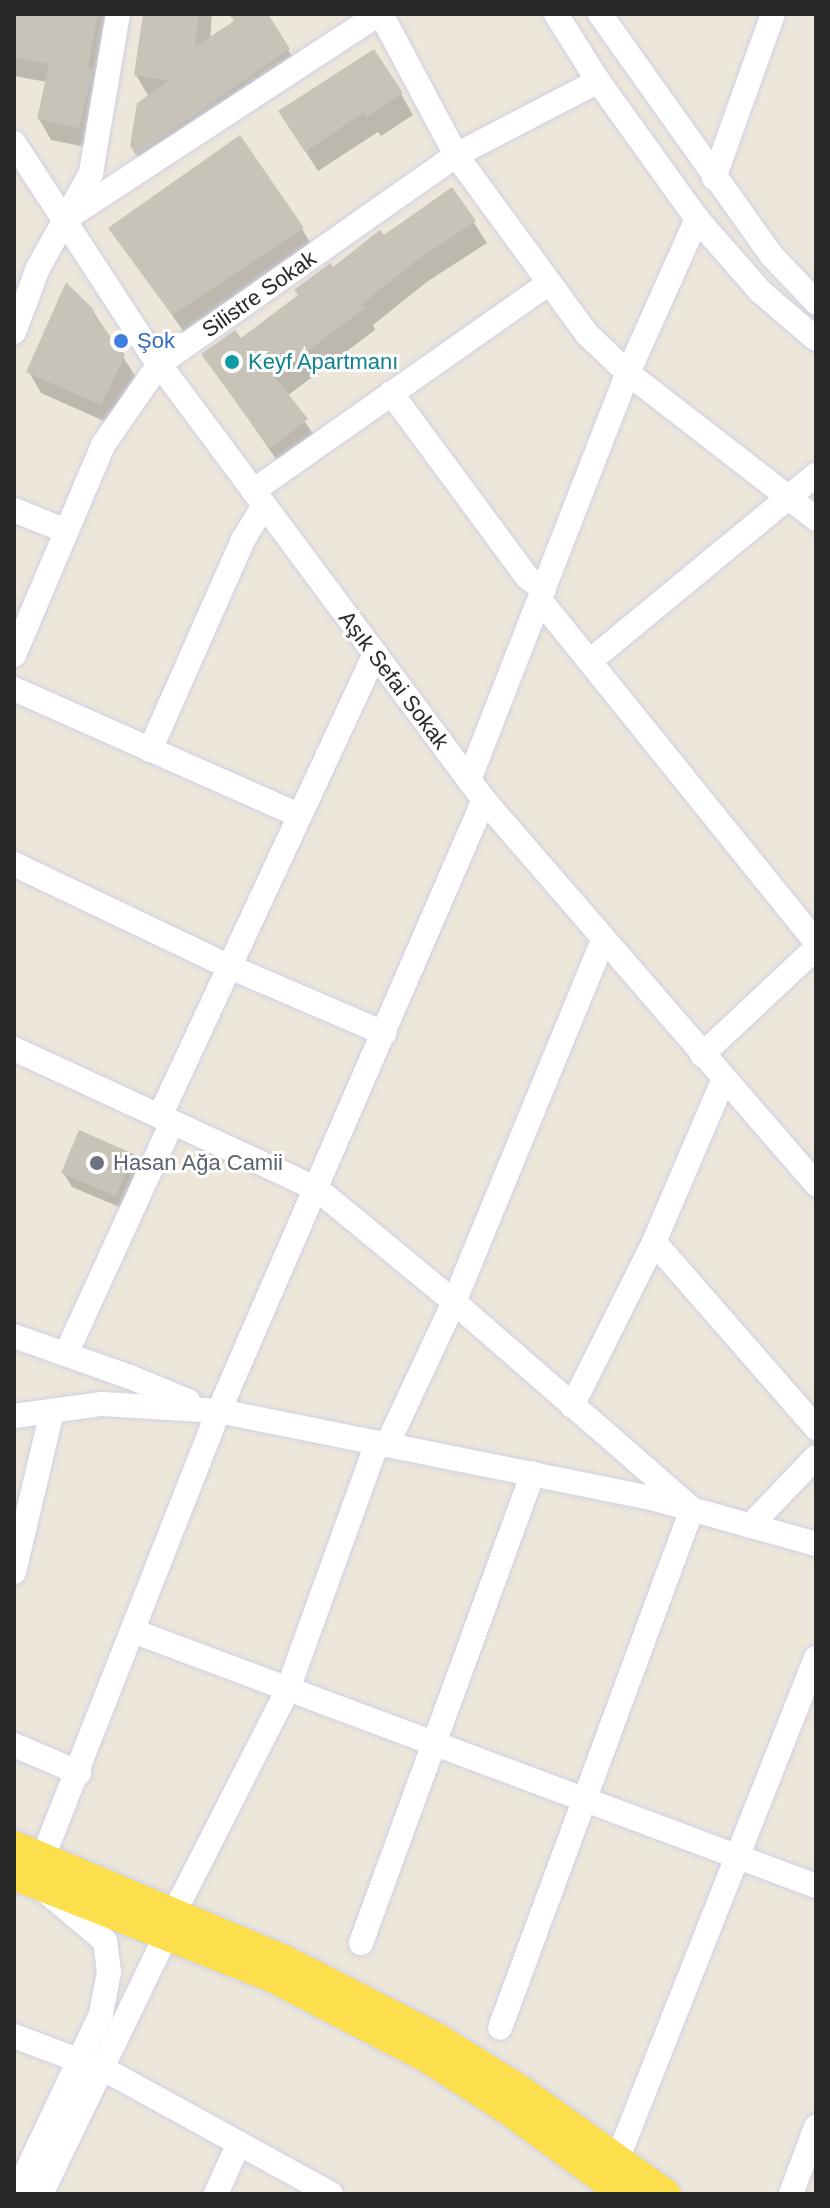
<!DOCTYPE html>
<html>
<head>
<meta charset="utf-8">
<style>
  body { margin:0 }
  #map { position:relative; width:830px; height:2208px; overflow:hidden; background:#ede6da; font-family:Arial,sans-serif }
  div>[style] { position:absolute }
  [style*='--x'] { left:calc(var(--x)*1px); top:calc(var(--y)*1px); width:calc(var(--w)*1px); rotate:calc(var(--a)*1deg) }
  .shadow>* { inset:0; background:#0003 }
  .building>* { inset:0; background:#c8c3b9 }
  .roads { filter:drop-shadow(0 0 2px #cfd1e4) drop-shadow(0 0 2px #cfd1e4) }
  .minor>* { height:24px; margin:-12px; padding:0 12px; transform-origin:12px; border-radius:12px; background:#fff }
  .major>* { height:30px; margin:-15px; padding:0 15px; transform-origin:15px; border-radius:15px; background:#fddf4e }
  .dots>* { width:22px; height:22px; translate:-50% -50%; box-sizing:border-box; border:4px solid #fff; border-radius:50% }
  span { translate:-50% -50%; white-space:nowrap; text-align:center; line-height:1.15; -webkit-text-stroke:6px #fff; paint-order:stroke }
  .street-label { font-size:22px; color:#292929 }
  .shop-label { font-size:22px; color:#366cbe }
  .left { translate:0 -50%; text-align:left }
  .culture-label { font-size:22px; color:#0d838f }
  .worship-label { font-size:22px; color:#5b616d }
  .frame { position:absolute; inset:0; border:16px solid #292929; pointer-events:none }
</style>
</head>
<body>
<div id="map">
  <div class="shadow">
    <i style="clip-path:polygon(14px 14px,103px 14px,110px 26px,91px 148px,51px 140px,39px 119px,47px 82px,14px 76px)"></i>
    <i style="clip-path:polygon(145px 14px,212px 14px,210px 40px,236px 22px,231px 14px,266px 14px,301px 71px,149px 175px,132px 146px,149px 97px,136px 75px)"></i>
    <i style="clip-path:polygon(401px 94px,413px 115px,381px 136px,378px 132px,318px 171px,293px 132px)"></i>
    <i style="clip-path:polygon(452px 189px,487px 243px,428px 281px,373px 325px,375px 330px,287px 396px,318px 441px,283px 469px,204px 355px,240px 341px,332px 270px)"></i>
    <i style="clip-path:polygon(111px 228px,302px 229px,314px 249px,186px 335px)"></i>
    <i style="clip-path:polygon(93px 311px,136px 377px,113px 425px,41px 393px,29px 372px)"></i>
    <i style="clip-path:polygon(132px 1155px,141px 1170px,124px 1209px,72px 1187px,63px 1172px)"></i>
  </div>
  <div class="building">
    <i style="clip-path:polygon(14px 14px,98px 14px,88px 68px,93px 69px,79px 128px,37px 119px,49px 64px,14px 58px)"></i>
    <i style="clip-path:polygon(143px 14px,199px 14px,195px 47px,234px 21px,229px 14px,268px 14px,290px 49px,136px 155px,130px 146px,137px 103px,168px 81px,134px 75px)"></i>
    <i style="clip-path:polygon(374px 49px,403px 93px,367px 117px,364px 112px,305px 152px,278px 111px)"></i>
    <i style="clip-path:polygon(240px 135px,304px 228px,172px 315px,108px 228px)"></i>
    <i style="clip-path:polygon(452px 187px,476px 221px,417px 260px,362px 304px,365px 308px,274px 376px,308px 419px,270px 449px,201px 354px,235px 330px,241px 338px,298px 295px,294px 290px,330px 263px,333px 267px,380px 230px,384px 235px)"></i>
    <i style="clip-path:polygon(66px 282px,94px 310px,93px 314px,125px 355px,101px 405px,26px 372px)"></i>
    <i style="clip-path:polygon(79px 1130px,134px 1154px,116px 1196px,61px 1173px)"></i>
  </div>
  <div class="roads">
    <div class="minor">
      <i style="--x:381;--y:14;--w:160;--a:62"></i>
      <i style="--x:456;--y:155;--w:222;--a:53.8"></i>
      <i style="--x:587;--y:334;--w:57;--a:43.6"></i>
      <i style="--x:628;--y:373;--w:238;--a:37.8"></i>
      <i style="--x:556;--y:14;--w:79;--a:57.9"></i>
      <i style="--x:598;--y:81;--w:170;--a:54.3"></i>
      <i style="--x:697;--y:219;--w:97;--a:48.8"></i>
      <i style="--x:761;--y:292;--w:72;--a:40.5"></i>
      <i style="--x:600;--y:14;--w:297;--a:54.6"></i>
      <i style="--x:772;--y:256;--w:64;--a:46.3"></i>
      <i style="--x:14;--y:143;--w:251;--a:56.9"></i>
      <i style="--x:151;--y:353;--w:557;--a:53.32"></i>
      <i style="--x:484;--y:800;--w:508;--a:49.15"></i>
      <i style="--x:714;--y:178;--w:174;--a:-70.2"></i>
      <i style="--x:64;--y:220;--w:376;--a:-33.2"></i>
      <i style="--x:14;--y:332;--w:68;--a:-69.4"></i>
      <i style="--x:38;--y:268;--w:109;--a:-60.8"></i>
      <i style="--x:91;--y:173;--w:161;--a:-80.4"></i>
      <i style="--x:391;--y:393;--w:229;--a:53.5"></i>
      <i style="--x:527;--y:577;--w:21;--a:37"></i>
      <i style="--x:253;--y:491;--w:360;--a:-35.1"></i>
      <i style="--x:14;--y:510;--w:56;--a:22"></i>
      <i style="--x:540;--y:600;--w:439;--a:51.1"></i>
      <i style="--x:14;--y:655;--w:228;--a:-67"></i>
      <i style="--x:103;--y:445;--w:98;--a:-55.3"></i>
      <i style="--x:159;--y:364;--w:363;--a:-35.1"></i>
      <i style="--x:456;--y:155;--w:160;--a:-27.5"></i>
      <i style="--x:590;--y:661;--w:293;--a:-39.5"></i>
      <i style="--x:14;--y:689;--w:312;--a:23.9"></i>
      <i style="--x:150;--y:750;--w:230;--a:-66.1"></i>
      <i style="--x:243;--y:540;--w:41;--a:-59"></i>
      <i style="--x:469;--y:780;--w:437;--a:-68.7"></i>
      <i style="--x:628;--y:373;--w:169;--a:-65.9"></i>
      <i style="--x:14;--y:864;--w:239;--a:25.5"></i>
      <i style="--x:230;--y:967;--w:168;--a:23.2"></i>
      <i style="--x:14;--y:1049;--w:334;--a:24.8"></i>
      <i style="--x:317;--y:1189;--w:178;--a:39.5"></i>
      <i style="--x:454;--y:1302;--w:315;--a:41"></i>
      <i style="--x:692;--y:1509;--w:553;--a:110.3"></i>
      <i style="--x:702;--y:1055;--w:156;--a:-43.2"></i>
      <i style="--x:160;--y:1116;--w:510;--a:-65.04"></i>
      <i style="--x:654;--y:1242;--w:247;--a:48.9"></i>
      <i style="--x:14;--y:1336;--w:123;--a:19.5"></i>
      <i style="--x:130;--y:1377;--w:63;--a:22.5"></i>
      <i style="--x:66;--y:1354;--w:254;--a:-65.4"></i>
      <i style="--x:572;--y:1406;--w:183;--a:-63.4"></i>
      <i style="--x:654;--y:1242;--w:175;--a:-66.8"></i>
      <i style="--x:14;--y:1416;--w:89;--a:-7.8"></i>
      <i style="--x:102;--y:1404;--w:117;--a:3.4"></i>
      <i style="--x:219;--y:1411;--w:445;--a:11.4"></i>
      <i style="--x:655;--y:1499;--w:167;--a:15.6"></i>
      <i style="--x:387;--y:1445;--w:158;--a:-64.9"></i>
      <i style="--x:454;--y:1302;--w:391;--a:-67.6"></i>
      <i style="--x:750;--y:1526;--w:95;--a:-46.3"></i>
      <i style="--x:14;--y:1572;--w:165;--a:-76.7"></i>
      <i style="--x:133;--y:1631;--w:729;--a:20.47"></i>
      <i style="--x:14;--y:1745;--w:71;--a:23.3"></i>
      <i style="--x:175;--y:1911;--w:249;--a:-63"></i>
      <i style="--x:288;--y:1689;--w:262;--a:-70.1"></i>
      <i style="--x:361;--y:1943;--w:500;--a:-69.9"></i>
      <i style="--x:14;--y:2036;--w:71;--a:20.7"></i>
      <i style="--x:102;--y:2068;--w:261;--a:28.8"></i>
      <i style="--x:617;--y:2160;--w:540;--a:-68.38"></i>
      <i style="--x:16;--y:2194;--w:199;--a:-64.7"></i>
      <i style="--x:101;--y:2014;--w:43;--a:-79.2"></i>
      <i style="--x:109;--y:1972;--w:31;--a:-97"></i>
      <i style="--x:105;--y:1941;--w:89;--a:-140"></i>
      <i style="--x:37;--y:1884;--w:28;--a:-77"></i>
      <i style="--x:43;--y:1857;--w:462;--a:-68.5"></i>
      <i style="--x:212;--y:1427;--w:683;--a:-66.55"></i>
      <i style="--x:41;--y:2194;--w:305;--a:-64.2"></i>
      <i style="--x:216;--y:2194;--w:54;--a:-65.8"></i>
      <i style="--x:791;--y:2194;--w:72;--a:-69.5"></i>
    </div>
    <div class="major">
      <i style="--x:14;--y:1846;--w:293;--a:22.9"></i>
      <i style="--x:284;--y:1960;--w:172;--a:27"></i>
      <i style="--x:437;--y:2038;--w:98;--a:32.1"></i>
      <i style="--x:520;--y:2090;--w:179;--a:35.5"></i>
      <i style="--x:14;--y:1875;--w:280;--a:21.6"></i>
      <i style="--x:274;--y:1978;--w:174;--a:27.5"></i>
      <i style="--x:428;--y:2058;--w:94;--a:32.8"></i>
      <i style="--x:507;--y:2109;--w:145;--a:36"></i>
    </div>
  </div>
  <div class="dots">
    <i style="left:121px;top:341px;background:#3f7fe0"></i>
    <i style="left:232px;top:362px;background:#0f9aa8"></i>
    <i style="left:97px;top:1163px;background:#6b7280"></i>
  </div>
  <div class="street-label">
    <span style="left:259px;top:294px;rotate:-35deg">Silistre Sokak</span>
    <span style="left:394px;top:680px;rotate:53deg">Aşık Sefai Sokak</span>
  </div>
  <div class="shop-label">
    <span class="left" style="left:137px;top:341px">Şok</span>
  </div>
  <div class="culture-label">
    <span class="left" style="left:248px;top:362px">Keyf Apartmanı</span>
  </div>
  <div class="worship-label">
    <span class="left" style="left:113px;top:1163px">Hasan Ağa Camii</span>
  </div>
  <div class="frame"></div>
</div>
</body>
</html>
